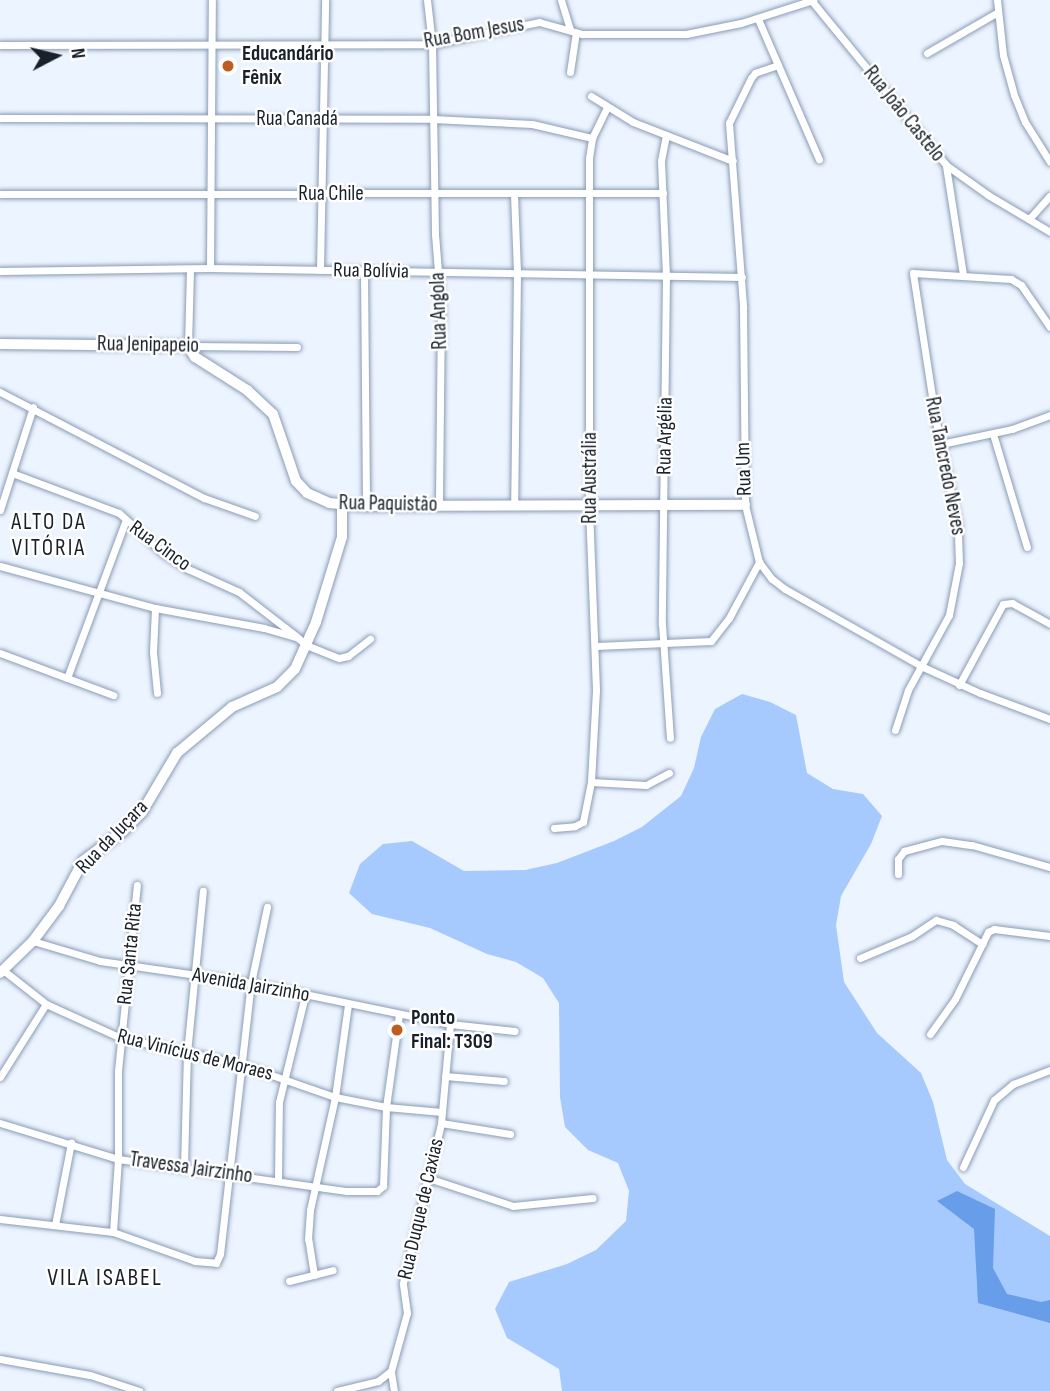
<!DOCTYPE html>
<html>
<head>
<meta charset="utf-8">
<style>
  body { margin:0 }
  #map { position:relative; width:1050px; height:1391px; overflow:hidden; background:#ecf4ff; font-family:"Sofia Sans Condensed",sans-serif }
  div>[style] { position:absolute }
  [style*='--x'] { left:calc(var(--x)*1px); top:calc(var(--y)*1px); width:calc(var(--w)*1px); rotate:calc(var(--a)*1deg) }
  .green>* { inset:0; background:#a6cafe }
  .water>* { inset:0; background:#679de9 }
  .roads { filter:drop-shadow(0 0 2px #8a9cb5) drop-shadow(0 0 2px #8a9cb5) }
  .street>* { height:7px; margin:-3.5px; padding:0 3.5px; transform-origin:3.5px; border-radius:3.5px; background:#fff }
  .secondary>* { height:10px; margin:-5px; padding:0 5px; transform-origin:5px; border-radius:5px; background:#fff }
  .dots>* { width:19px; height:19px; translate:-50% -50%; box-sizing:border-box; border:4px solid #fff; border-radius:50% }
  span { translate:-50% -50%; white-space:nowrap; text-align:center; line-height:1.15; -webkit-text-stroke:5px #fff; paint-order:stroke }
  .street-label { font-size:21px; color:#19202a }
  .poi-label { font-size:21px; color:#19202a; font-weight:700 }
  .left { translate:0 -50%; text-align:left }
  .neighbourhood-label { font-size:23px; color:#19202a; letter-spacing:2px }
  .quarter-label { font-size:24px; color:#19202a; letter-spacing:2px }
  .north { position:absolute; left:21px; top:21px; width:70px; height:70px; -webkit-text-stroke:5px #fff; paint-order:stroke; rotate:83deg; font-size:19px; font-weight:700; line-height:28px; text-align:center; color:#19202a }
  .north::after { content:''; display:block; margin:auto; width:24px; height:32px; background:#19202a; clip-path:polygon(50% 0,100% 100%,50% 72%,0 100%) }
</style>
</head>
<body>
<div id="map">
  <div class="green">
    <i style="clip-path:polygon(742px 694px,770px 702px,796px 715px,807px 773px,833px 789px,863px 794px,882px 816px,871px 844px,841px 896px,836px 925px,844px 982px,877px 1033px,921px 1073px,933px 1102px,947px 1160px,965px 1184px,1050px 1236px,1050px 1391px,562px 1391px,559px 1369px,507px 1338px,495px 1309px,509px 1282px,567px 1264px,596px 1250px,626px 1221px,629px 1191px,618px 1163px,588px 1150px,565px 1127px,560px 1097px,559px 1003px,543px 978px,516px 962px,487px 954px,430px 928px,372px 914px,349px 893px,360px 864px,383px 844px,412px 841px,464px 871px,525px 870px,557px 863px,614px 841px,642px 827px,681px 796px,694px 768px,701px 737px,715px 709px)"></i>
  </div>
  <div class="water">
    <i style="clip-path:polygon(957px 1191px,995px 1209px,993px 1268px,1007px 1294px,1041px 1302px,1050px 1300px,1050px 1323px,978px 1303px,974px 1229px,937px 1201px)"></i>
  </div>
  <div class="roads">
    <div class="street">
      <i style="--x:427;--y:0;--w:44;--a:83.5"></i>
      <i style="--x:432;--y:44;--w:190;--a:89.1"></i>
      <i style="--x:435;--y:234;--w:75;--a:85.4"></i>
      <i style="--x:441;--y:309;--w:196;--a:90.6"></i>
      <i style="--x:561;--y:0;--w:30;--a:73"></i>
      <i style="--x:811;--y:0;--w:213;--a:50.7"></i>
      <i style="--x:946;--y:165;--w:52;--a:35.5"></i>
      <i style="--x:988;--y:195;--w:72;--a:30.8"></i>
      <i style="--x:997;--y:0;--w:55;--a:83.8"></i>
      <i style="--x:1003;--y:55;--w:41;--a:74.6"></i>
      <i style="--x:1014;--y:95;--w:29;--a:68"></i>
      <i style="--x:1025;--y:122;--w:47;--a:58"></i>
      <i style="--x:758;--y:19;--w:153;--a:66.5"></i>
      <i style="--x:0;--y:45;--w:432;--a:-0.1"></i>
      <i style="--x:432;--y:44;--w:109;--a:-11.6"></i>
      <i style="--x:539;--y:22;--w:45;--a:15.6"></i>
      <i style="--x:582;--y:34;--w:104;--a:0"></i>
      <i style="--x:686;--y:34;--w:56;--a:-11.3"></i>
      <i style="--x:741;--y:23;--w:76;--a:-17.7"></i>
      <i style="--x:927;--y:53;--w:82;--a:-30"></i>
      <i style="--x:778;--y:65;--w:24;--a:161"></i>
      <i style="--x:755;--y:73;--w:6;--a:129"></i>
      <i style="--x:751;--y:78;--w:50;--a:116.1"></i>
      <i style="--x:729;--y:123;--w:185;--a:85.6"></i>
      <i style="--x:743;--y:307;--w:198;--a:89.4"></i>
      <i style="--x:745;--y:505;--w:59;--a:76.2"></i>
      <i style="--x:759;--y:562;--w:21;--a:53"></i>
      <i style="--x:772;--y:579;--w:16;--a:38"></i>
      <i style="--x:785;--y:589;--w:156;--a:29.5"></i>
      <i style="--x:921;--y:666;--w:65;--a:24.6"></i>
      <i style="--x:980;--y:693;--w:75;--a:20.4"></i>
      <i style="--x:570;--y:72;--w:40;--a:-81.5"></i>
      <i style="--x:591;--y:96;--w:49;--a:31.8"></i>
      <i style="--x:633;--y:122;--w:107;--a:21.3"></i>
      <i style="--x:0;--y:118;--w:433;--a:0.1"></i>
      <i style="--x:433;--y:119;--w:99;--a:2.9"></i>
      <i style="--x:532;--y:124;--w:62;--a:13.1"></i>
      <i style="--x:666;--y:135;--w:26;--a:101"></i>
      <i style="--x:661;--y:161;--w:115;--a:87.5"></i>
      <i style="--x:666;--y:276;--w:348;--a:90.7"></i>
      <i style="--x:662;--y:624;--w:114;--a:86"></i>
      <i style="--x:946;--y:166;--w:109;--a:81.1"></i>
      <i style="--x:0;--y:194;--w:663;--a:-0.09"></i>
      <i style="--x:514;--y:194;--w:79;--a:87.8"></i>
      <i style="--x:517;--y:273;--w:232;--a:90.7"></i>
      <i style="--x:1029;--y:219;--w:31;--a:-48"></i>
      <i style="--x:210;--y:268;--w:268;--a:-89.6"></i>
      <i style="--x:190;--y:269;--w:77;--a:91.5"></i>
      <i style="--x:188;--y:346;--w:109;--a:0.5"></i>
      <i style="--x:320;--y:270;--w:270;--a:-88.9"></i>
      <i style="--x:0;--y:271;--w:210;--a:-0.8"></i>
      <i style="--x:210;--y:268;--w:532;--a:0.97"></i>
      <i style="--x:364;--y:271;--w:235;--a:89.5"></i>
      <i style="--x:0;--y:392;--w:230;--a:27.5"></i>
      <i style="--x:204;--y:498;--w:54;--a:19.4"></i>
      <i style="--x:993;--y:434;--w:118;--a:73.3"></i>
      <i style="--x:941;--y:444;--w:73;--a:-11.9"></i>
      <i style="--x:1012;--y:429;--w:40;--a:-20.2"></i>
      <i style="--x:12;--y:473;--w:114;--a:20.5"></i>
      <i style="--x:119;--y:513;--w:59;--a:42.3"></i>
      <i style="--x:163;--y:553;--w:30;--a:33"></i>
      <i style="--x:188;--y:569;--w:56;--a:24.3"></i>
      <i style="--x:239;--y:592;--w:72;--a:37.7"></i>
      <i style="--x:0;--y:510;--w:108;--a:-72.2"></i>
      <i style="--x:0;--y:566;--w:161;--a:15.2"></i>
      <i style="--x:155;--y:608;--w:111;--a:10.4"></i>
      <i style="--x:264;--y:628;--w:35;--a:16"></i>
      <i style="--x:298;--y:638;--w:11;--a:41"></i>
      <i style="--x:306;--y:645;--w:35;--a:22"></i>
      <i style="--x:339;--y:658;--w:9;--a:-13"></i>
      <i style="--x:348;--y:656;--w:28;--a:-38"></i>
      <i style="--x:155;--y:608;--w:44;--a:92.6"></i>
      <i style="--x:153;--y:652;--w:41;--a:84.4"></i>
      <i style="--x:596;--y:646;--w:115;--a:-2.5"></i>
      <i style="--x:711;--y:641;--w:29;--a:-52"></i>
      <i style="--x:729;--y:618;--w:64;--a:-61.8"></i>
      <i style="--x:0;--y:653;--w:121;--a:20.4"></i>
      <i style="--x:67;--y:678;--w:166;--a:-69.6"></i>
      <i style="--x:959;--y:685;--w:92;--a:-61.5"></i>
      <i style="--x:1003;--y:604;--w:9;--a:-6"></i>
      <i style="--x:1012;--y:603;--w:43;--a:28.9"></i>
      <i style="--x:895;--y:730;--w:42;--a:-72"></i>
      <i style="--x:908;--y:690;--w:85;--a:-61.3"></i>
      <i style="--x:949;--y:615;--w:53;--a:-79.1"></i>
      <i style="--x:959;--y:563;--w:37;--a:-92"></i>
      <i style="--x:958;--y:526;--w:106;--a:-101.9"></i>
      <i style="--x:936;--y:422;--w:151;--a:-98.8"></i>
      <i style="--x:913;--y:273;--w:98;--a:3.5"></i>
      <i style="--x:1011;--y:279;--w:12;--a:31"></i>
      <i style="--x:1021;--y:285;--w:51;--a:55.4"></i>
      <i style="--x:591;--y:782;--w:55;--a:3.1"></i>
      <i style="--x:646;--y:785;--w:26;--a:-28"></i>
      <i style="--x:554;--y:828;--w:21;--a:-5"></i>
      <i style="--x:575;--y:826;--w:9;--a:-27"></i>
      <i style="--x:583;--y:822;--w:41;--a:-78.7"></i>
      <i style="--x:591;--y:782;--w:92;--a:-86.9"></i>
      <i style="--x:596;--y:690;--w:185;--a:-92.2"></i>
      <i style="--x:589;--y:505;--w:347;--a:-90"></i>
      <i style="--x:589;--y:158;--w:20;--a:-81"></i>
      <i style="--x:592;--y:138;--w:34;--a:-64"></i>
      <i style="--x:898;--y:874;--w:15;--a:-90"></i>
      <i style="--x:898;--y:859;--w:10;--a:-53"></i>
      <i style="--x:904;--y:851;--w:39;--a:-15"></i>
      <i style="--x:942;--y:841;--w:30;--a:8"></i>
      <i style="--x:972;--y:845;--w:81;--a:15.8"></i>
      <i style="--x:33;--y:941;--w:70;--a:16.6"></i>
      <i style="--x:100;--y:961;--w:153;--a:8.3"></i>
      <i style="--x:251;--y:983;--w:203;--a:11.6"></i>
      <i style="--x:450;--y:1024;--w:65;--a:6.1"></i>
      <i style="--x:860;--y:958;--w:56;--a:-22.9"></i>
      <i style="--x:912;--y:936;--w:29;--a:-34"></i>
      <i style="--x:936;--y:920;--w:18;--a:16"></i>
      <i style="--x:953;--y:925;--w:35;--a:33"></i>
      <i style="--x:3;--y:970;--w:55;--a:38.3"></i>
      <i style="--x:46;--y:1004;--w:82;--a:24.4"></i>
      <i style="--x:121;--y:1038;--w:122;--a:12.3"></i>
      <i style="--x:240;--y:1064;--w:101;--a:19.2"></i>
      <i style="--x:335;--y:1097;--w:52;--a:11.1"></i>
      <i style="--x:386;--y:1107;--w:56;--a:5.1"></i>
      <i style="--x:930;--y:1034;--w:43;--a:-54.5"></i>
      <i style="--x:955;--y:999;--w:75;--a:-63.8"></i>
      <i style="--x:988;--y:932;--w:7;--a:-27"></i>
      <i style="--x:994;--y:929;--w:56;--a:7.1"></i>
      <i style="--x:445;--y:1076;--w:59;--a:4.8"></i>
      <i style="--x:0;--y:1077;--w:86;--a:-57.8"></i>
      <i style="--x:0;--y:1123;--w:123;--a:17"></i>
      <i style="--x:118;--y:1159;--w:231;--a:8"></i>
      <i style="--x:347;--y:1191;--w:30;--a:0"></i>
      <i style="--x:377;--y:1191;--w:8;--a:-40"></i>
      <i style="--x:383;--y:1186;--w:79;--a:-87.8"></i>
      <i style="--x:386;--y:1107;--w:93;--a:-82"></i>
      <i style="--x:441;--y:1123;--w:70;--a:9.1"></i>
      <i style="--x:184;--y:1166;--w:113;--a:-88.5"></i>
      <i style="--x:187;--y:1053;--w:163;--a:-84.4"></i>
      <i style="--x:963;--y:1167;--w:74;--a:-65.2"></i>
      <i style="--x:994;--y:1100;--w:25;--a:-40"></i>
      <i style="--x:1013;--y:1084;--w:40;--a:-21"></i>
      <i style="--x:428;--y:1178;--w:89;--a:18.2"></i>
      <i style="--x:513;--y:1206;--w:80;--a:-5.7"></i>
      <i style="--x:278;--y:1179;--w:77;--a:-89.3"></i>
      <i style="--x:279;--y:1102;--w:110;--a:-76.3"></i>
      <i style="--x:0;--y:1219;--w:114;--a:6.6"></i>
      <i style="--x:113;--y:1232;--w:87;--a:19.5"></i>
      <i style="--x:195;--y:1261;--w:21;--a:5"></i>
      <i style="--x:216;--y:1263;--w:10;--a:-66"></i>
      <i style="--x:220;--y:1254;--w:273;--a:-83.5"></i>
      <i style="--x:251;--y:983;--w:78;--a:-78.1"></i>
      <i style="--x:55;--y:1225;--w:84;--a:-79"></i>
      <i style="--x:113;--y:1232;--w:73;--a:-86.1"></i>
      <i style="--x:118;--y:1159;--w:88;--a:-90"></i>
      <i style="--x:118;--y:1071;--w:187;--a:-84.2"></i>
      <i style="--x:314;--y:1275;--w:36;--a:-99"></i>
      <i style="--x:308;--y:1239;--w:29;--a:-86"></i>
      <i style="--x:310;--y:1210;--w:116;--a:-77.5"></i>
      <i style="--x:335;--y:1097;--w:94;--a:-82"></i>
      <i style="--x:289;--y:1281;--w:45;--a:-14"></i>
      <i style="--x:0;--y:1359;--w:91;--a:10.1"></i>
      <i style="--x:90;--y:1375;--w:52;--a:18.1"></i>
      <i style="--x:337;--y:1391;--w:42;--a:-13.7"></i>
      <i style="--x:378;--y:1381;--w:16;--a:-38"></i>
      <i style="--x:394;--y:1391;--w:20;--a:-99"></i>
      <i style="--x:391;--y:1371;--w:60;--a:-74.6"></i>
      <i style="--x:407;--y:1313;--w:30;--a:-98"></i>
      <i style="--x:403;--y:1283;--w:164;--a:-76.6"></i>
      <i style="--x:441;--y:1123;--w:99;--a:-84.8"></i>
    </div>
    <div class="secondary">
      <i style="--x:0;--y:344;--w:188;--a:0.6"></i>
      <i style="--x:188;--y:346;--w:13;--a:58"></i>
      <i style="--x:195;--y:357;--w:62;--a:32.4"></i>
      <i style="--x:247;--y:390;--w:35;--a:43"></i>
      <i style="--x:273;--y:414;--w:71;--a:71.1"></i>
      <i style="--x:296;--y:481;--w:16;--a:47"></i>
      <i style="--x:307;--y:493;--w:24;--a:24"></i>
      <i style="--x:329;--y:503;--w:37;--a:5"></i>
      <i style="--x:366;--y:506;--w:379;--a:-0.2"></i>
      <i style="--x:0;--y:973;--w:46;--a:-44.1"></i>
      <i style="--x:33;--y:941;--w:44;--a:-53.4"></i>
      <i style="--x:59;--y:906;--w:51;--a:-61.9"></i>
      <i style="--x:83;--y:861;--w:50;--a:-36.9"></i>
      <i style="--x:123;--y:831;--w:27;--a:-45"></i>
      <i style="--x:142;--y:812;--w:69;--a:-59.3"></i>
      <i style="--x:177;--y:753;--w:72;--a:-39.9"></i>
      <i style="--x:232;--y:707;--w:49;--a:-24"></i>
      <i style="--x:277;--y:687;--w:25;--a:-45"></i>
      <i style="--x:295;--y:669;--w:51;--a:-65.9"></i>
      <i style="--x:316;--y:622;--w:89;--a:-73"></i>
      <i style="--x:342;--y:537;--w:31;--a:-90"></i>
    </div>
  </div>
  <div class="dots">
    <i style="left:228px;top:66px;background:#bf5c22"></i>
    <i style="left:397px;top:1030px;background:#bf5c22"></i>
  </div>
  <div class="street-label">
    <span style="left:474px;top:33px;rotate:-10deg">Rua Bom Jesus</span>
    <span style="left:904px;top:114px;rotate:51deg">Rua João Castelo</span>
    <span style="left:297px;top:119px">Rua Canadá</span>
    <span style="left:331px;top:194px">Rua Chile</span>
    <span style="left:371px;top:271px;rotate:1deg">Rua Bolívia</span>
    <span style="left:439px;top:311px;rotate:-92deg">Rua Angola</span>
    <span style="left:148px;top:345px;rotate:1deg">Rua Jenipapeio</span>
    <span style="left:665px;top:436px;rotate:-89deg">Rua Argélia</span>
    <span style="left:945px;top:466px;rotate:79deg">Rua Tancredo Neves</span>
    <span style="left:744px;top:469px;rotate:-92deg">Rua Um</span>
    <span style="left:590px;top:478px;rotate:-90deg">Rua Austrália</span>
    <span style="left:388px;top:504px;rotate:1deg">Rua Paquistão</span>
    <span style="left:160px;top:546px;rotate:36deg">Rua Cinco</span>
    <span style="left:112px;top:837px;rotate:-46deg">Rua da Juçara</span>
    <span style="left:130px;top:954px;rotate:-84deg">Rua Santa Rita</span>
    <span style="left:251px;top:985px;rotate:10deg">Avenida Jairzinho</span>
    <span style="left:195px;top:1055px;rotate:14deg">Rua Vinícius de Moraes</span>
    <span style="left:191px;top:1168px;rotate:8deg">Travessa Jairzinho</span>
    <span style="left:421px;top:1209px;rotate:-77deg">Rua Duque de Caxias</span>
  </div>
  <div class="poi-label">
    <span class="left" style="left:242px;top:66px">Educandário<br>Fênix</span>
    <span class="left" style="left:411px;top:1030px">Ponto<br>Final: T309</span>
  </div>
  <div class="neighbourhood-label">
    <span style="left:49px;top:535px">ALTO DA<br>VITÓRIA</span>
  </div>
  <div class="quarter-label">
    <span style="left:105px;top:1278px">VILA ISABEL</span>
  </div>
  <div class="north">N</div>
</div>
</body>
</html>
